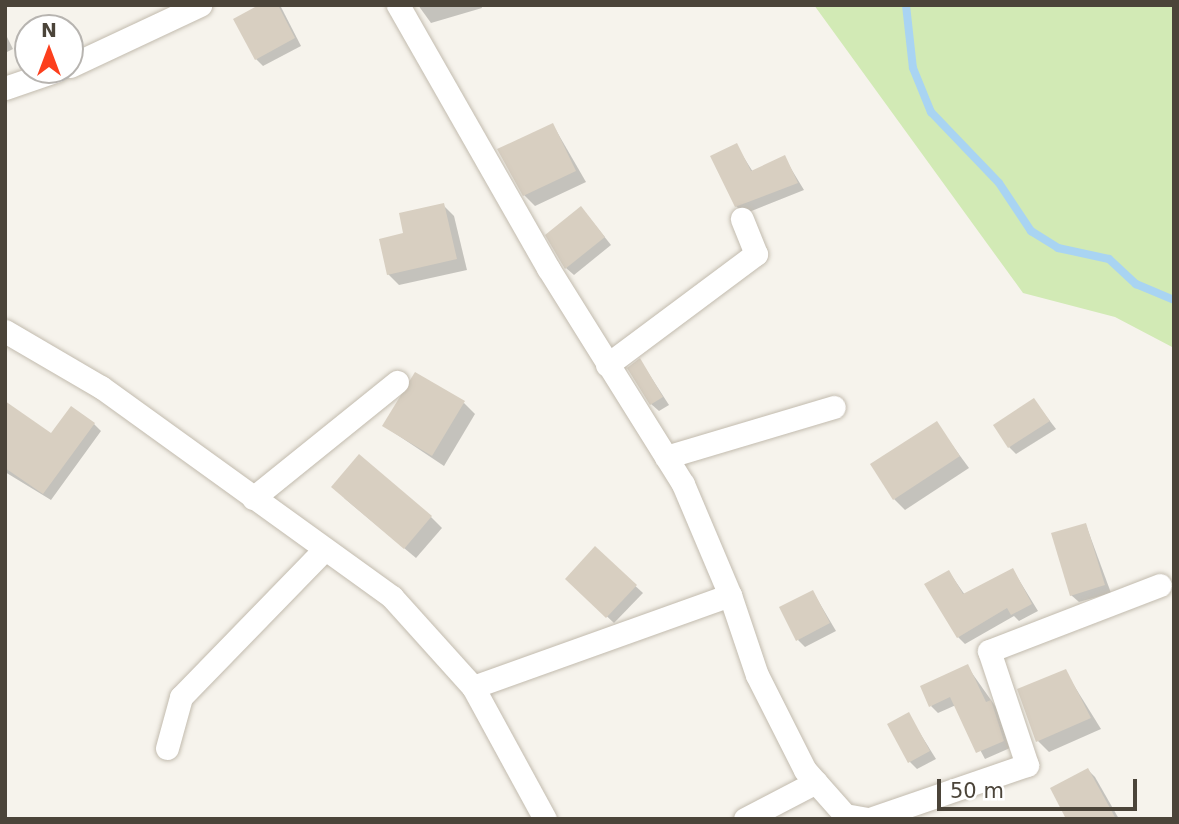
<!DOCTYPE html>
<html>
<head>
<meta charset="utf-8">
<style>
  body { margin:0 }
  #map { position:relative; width:1179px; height:824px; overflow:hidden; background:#f6f3ec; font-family:"DejaVu Sans",sans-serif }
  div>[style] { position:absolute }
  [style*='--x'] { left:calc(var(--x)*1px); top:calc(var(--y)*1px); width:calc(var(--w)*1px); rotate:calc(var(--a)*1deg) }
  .green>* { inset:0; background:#d2eab5 }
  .shadow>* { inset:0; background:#0003 }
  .stream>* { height:8px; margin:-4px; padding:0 4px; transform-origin:4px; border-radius:4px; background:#a9d4f2 }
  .building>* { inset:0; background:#d8cfc1 }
  .roads { filter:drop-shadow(0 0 2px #c2bbae) drop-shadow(0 0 2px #c2bbae) }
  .street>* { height:23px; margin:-11.5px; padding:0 11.5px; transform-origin:11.5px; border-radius:11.5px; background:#fff }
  span { translate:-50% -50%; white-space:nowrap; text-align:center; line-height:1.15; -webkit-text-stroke:6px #fff; paint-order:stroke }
  .frame { position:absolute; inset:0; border:7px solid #4b4439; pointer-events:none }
  .north { position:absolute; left:14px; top:14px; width:70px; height:70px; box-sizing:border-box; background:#fff; border:2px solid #b7b4b0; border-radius:50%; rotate:0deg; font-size:19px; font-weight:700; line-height:28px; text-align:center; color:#4b4439 }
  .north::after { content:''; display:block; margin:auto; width:24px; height:32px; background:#fc3f1d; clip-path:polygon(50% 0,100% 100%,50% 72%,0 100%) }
  .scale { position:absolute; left:937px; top:779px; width:200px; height:32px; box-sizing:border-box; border:4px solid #4b4439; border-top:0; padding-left:9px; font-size:21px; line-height:24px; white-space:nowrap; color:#4b4439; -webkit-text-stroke:5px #fff; paint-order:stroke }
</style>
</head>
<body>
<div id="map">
  <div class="green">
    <i style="clip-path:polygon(814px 5px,1174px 5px,1174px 348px,1115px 317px,1023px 293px)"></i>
  </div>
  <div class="shadow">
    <i style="clip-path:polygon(263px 5px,281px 7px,301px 46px,263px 66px,256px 59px)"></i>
    <i style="clip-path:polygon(418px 5px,481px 5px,482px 8px,431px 23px)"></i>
    <i style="clip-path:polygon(5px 33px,13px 49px,5px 53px)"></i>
    <i style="clip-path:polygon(553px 125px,586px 182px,535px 206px,524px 195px)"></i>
    <i style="clip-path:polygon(736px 145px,753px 172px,784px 157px,804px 190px,744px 214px,736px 206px)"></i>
    <i style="clip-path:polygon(443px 205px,454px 216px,467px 270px,399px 285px,388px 274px,405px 234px)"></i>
    <i style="clip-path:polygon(588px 216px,611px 245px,574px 275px,566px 268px)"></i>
    <i style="clip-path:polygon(640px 360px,669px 405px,659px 411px,651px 404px)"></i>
    <i style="clip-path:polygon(1034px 400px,1056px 429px,1016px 454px,1009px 447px)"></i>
    <i style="clip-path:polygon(464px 403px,475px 414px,444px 466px,384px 426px)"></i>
    <i style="clip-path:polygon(5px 408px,52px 436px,94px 424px,101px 431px,51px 500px,5px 472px)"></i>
    <i style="clip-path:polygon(936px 423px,969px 468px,905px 510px,894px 499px)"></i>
    <i style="clip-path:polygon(344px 498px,431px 517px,442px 528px,416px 558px)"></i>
    <i style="clip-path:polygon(1086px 525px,1111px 593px,1079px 602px,1071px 595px)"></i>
    <i style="clip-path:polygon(595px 549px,643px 593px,614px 623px,567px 579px)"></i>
    <i style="clip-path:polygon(1013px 570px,1038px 611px,1019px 621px,1014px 616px,965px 644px,958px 637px,949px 572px,965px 595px)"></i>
    <i style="clip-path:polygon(813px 592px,836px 631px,805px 647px,798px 640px)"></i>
    <i style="clip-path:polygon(967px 666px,998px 710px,1010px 748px,985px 759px,956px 705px,938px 713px,931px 706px)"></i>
    <i style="clip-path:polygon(1065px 671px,1101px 729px,1049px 752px,1038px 741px)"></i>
    <i style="clip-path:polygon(908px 714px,936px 759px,917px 769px,910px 762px)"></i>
    <i style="clip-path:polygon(1088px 770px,1095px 777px,1119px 819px,1068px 819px)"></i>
  </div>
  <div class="stream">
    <i style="--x:906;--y:5;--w:63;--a:83.7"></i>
    <i style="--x:913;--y:68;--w:48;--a:67.8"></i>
    <i style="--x:931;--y:112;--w:98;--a:46.2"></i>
    <i style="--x:999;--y:183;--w:58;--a:56.3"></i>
    <i style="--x:1031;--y:231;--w:32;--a:32"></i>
    <i style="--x:1058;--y:248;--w:52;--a:12.2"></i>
    <i style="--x:1109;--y:259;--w:37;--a:43"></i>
    <i style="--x:1136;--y:284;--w:41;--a:22.8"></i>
  </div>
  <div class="building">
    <i style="clip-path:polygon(259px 5px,278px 5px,295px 38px,255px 60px,233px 19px)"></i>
    <i style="clip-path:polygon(553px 123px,576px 171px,523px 196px,497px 149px)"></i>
    <i style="clip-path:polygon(737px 143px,751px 171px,785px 155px,798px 183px,735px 207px,710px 156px)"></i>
    <i style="clip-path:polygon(444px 203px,457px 259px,387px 275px,379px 239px,403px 233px,399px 213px)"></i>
    <i style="clip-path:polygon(581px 206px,605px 237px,565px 269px,545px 235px)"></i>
    <i style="clip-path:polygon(640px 358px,663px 397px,650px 405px,627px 368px)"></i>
    <i style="clip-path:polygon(415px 372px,465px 401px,432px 456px,382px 426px)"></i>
    <i style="clip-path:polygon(1034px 398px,1050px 421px,1008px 448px,993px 425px)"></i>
    <i style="clip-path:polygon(5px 401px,51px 433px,71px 406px,95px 423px,43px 494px,5px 468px)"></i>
    <i style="clip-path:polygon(937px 421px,960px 456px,893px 500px,870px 464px)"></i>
    <i style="clip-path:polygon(359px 454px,432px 516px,404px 549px,331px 487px)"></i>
    <i style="clip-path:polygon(1086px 523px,1105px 585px,1070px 596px,1051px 533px)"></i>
    <i style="clip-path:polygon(595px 546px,637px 585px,606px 618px,565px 579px)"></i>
    <i style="clip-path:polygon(1013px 568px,1032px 604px,1011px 615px,1007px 608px,957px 638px,924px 584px,949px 570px,963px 594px)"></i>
    <i style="clip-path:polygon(813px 590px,830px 623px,796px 641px,779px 607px)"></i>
    <i style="clip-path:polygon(968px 664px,986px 702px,991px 700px,1004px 741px,976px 753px,950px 697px,929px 707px,920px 686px)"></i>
    <i style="clip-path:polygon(1066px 669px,1091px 718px,1036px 742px,1017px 689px)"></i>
    <i style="clip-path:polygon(909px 712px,930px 751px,908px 763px,887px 724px)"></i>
    <i style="clip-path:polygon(1088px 768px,1116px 819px,1066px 819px,1050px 788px)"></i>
  </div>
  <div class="roads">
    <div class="street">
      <i style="--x:398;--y:5;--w:303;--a:60.3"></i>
      <i style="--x:548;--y:268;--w:255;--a:58"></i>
      <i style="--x:683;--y:484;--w:121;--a:67.1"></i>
      <i style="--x:70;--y:66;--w:144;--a:-25.1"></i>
      <i style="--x:5;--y:88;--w:56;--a:-18.8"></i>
      <i style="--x:5;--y:331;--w:111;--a:30.3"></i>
      <i style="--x:101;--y:387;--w:359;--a:35.8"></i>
      <i style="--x:392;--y:597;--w:121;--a:48"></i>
      <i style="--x:473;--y:687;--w:150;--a:61.4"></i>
      <i style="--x:607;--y:365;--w:186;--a:-36.7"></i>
      <i style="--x:756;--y:254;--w:38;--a:-112"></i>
      <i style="--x:666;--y:457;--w:175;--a:-16.6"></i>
      <i style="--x:253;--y:498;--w:185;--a:-38.9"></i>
      <i style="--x:473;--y:687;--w:273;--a:-19.7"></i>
      <i style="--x:730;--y:595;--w:84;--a:71.4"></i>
      <i style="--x:757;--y:675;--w:106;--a:63.2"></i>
      <i style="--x:805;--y:770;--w:60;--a:48.4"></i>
      <i style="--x:845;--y:815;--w:23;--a:10"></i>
      <i style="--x:167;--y:748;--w:53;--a:-74.6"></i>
      <i style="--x:181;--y:697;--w:206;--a:-45.8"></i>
      <i style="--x:745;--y:819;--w:80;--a:-27.5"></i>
      <i style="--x:870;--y:819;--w:166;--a:-19"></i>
      <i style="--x:1027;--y:765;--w:120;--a:-108.4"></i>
      <i style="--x:989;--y:651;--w:183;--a:-21.1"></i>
    </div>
  </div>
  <div class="frame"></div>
  <div class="north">N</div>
  <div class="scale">50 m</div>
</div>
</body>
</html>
